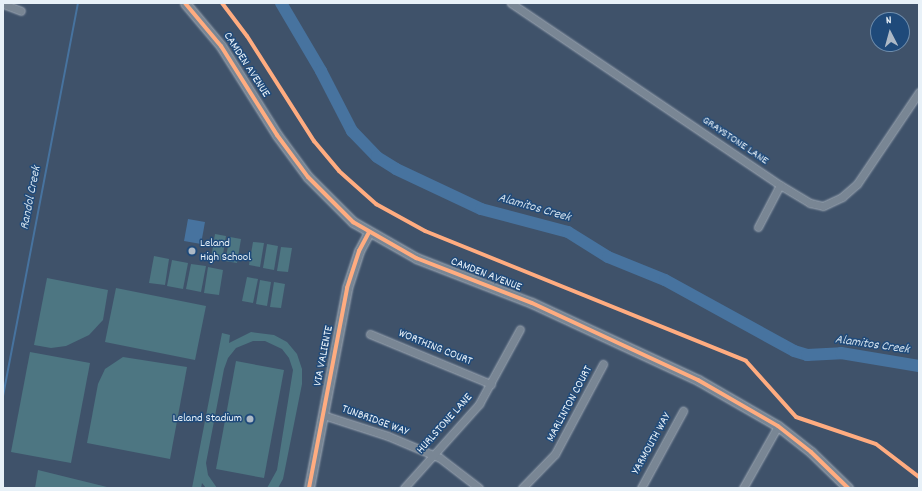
<!DOCTYPE html>
<html>
<head>
<meta charset="utf-8">
<style>
  body { margin:0 }
  #map { position:relative; width:922px; height:491px; overflow:hidden; background:#3f526a; font-family:Dekko,sans-serif }
  div>[style] { position:absolute }
  [style*='--x'] { left:calc(var(--x)*1px); top:calc(var(--y)*1px); width:calc(var(--w)*1px); rotate:calc(var(--a)*1deg) }
  .green>* { inset:0; background:#4d7682 }
  .water>* { inset:0; background:#47739f }
  .stream>* { height:2px; margin:-1px; padding:0 1px; transform-origin:1px; border-radius:1px; background:#47739f }
  .river>* { height:12px; margin:-6px; padding:0 6px; transform-origin:6px; border-radius:6px; background:#47739f }
  .roads { filter:drop-shadow(0 0 1px #9fa9b5) drop-shadow(0 0 1px #9fa9b5) }
  .minor>* { height:7px; margin:-3.5px; padding:0 3.5px; transform-origin:3.5px; border-radius:3.5px; background:#798694 }
  .tertiary>* { height:9px; margin:-4.5px; padding:0 4.5px; transform-origin:4.5px; border-radius:4.5px; background:#798694 }
  .cycleway>* { height:4px; margin:-2px; padding:0 2px; transform-origin:2px; border-radius:2px; background:#ffac80 }
  .dots>* { width:11px; height:11px; translate:-50% -50%; box-sizing:border-box; border:2px solid #1f4a7a; border-radius:50% }
  span { translate:-50% -50%; white-space:nowrap; text-align:center; line-height:1.15; -webkit-text-stroke:3px #1f4a7a; paint-order:stroke }
  .street-label { font-size:12px; color:#e8f1f8 }
  .poi-label { font-size:12px; color:#e8f1f8 }
  .left { translate:0 -50%; text-align:left }
  .right { translate:-100% -50%; text-align:right }
  .water-label { font-size:13px; color:#d0dfeb; font-style:italic }
  .frame { position:absolute; inset:0; border:4px solid #e8f1f8; pointer-events:none }
  .north { position:absolute; left:870px; top:12px; width:40px; height:40px; box-sizing:border-box; background:#1f4a7a; border:1px solid #6f8dac; border-radius:50%; rotate:354deg; font-size:11px; font-weight:700; line-height:16px; text-align:center; color:#e8f1f8 }
  .north::after { content:''; display:block; margin:auto; width:14px; height:18px; background:#adb9c6; clip-path:polygon(50% 0,100% 100%,50% 72%,0 100%) }
</style>
</head>
<body>
<div id="map">
  <div class="green">
    <i style="clip-path:polygon(215px 234px,226px 236px,222px 260px,211px 258px)"></i>
    <i style="clip-path:polygon(230px 237px,241px 239px,237px 263px,225px 261px)"></i>
    <i style="clip-path:polygon(253px 242px,264px 243px,260px 267px,249px 265px)"></i>
    <i style="clip-path:polygon(267px 244px,278px 246px,274px 270px,263px 268px)"></i>
    <i style="clip-path:polygon(281px 247px,292px 248px,288px 272px,277px 271px)"></i>
    <i style="clip-path:polygon(154px 256px,169px 259px,165px 285px,149px 283px)"></i>
    <i style="clip-path:polygon(172px 260px,188px 263px,183px 289px,167px 286px)"></i>
    <i style="clip-path:polygon(191px 264px,206px 266px,201px 292px,186px 289px)"></i>
    <i style="clip-path:polygon(208px 267px,223px 270px,219px 295px,204px 293px)"></i>
    <i style="clip-path:polygon(247px 277px,258px 279px,253px 303px,242px 301px)"></i>
    <i style="clip-path:polygon(47px 278px,108px 290px,103px 320px,89px 335px,66px 346px,51px 348px,34px 345px)"></i>
    <i style="clip-path:polygon(260px 280px,271px 282px,267px 306px,256px 304px)"></i>
    <i style="clip-path:polygon(274px 282px,285px 284px,281px 308px,270px 307px)"></i>
    <i style="clip-path:polygon(116px 288px,206px 306px,195px 360px,105px 342px)"></i>
    <i style="clip-path:polygon(251px 332px,274px 335px,287px 342px,297px 354px,302px 369px,302px 384px,283px 479px,278px 488px,267px 488px,277px 470px,293px 370px,289px 358px,282px 349px,265px 341px,253px 341px,236px 348px,228px 358px,224px 369px,206px 463px,208px 475px,217px 488px,206px 488px,202px 483px,201px 488px,192px 488px,222px 333px,230px 335px,229px 343px)"></i>
    <i style="clip-path:polygon(30px 352px,90px 363px,71px 463px,11px 452px)"></i>
    <i style="clip-path:polygon(123px 357px,187px 367px,170px 459px,87px 443px,98px 384px,105px 369px)"></i>
    <i style="clip-path:polygon(236px 361px,284px 370px,264px 478px,216px 469px)"></i>
    <i style="clip-path:polygon(38px 470px,111px 488px,35px 488px)"></i>
  </div>
  <div class="water">
    <i style="clip-path:polygon(188px 219px,205px 222px,201px 244px,184px 241px)"></i>
  </div>
  <div class="stream">
    <i style="--x:3;--y:396;--w:400;--a:-79.2"></i>
  </div>
  <div class="river">
    <i style="--x:281;--y:3;--w:79;--a:59.5"></i>
    <i style="--x:321;--y:71;--w:68;--a:62.7"></i>
    <i style="--x:352;--y:131;--w:36;--a:46"></i>
    <i style="--x:377;--y:157;--w:22;--a:32"></i>
    <i style="--x:396;--y:169;--w:94;--a:25.2"></i>
    <i style="--x:481;--y:209;--w:90;--a:14.8"></i>
    <i style="--x:568;--y:232;--w:47;--a:32"></i>
    <i style="--x:608;--y:257;--w:61;--a:22"></i>
    <i style="--x:665;--y:280;--w:147;--a:28.8"></i>
    <i style="--x:794;--y:351;--w:14;--a:17"></i>
    <i style="--x:807;--y:355;--w:34;--a:-3"></i>
    <i style="--x:841;--y:353;--w:79;--a:9.5"></i>
  </div>
  <div class="roads">
    <div class="minor">
      <i style="--x:511;--y:3;--w:325;--a:34.1"></i>
      <i style="--x:780;--y:185;--w:35;--a:31"></i>
      <i style="--x:810;--y:203;--w:13;--a:13"></i>
      <i style="--x:823;--y:206;--w:21;--a:-25"></i>
      <i style="--x:842;--y:197;--w:20;--a:-41"></i>
      <i style="--x:857;--y:184;--w:111;--a:-56"></i>
      <i style="--x:3;--y:4;--w:19;--a:21"></i>
      <i style="--x:758;--y:227;--w:47;--a:-62.4"></i>
      <i style="--x:370;--y:334;--w:131;--a:22.5"></i>
      <i style="--x:323;--y:415;--w:68;--a:17.9"></i>
      <i style="--x:388;--y:436;--w:56;--a:22.9"></i>
      <i style="--x:440;--y:458;--w:49;--a:37.6"></i>
      <i style="--x:404;--y:488;--w:113;--a:-48.2"></i>
      <i style="--x:479;--y:404;--w:85;--a:-61.3"></i>
      <i style="--x:522;--y:488;--w:47;--a:-45.9"></i>
      <i style="--x:555;--y:454;--w:102;--a:-61.9"></i>
      <i style="--x:641;--y:488;--w:88;--a:-61.4"></i>
      <i style="--x:743;--y:488;--w:71;--a:-60.6"></i>
    </div>
    <div class="tertiary">
      <i style="--x:185;--y:3;--w:56;--a:50.1"></i>
      <i style="--x:221;--y:46;--w:105;--a:57.8"></i>
      <i style="--x:277;--y:135;--w:52;--a:53.6"></i>
      <i style="--x:308;--y:177;--w:64;--a:45"></i>
      <i style="--x:353;--y:222;--w:73;--a:29.7"></i>
      <i style="--x:416;--y:258;--w:124;--a:21.2"></i>
      <i style="--x:532;--y:303;--w:183;--a:24.9"></i>
      <i style="--x:698;--y:380;--w:92;--a:29.9"></i>
      <i style="--x:778;--y:426;--w:42;--a:38.2"></i>
      <i style="--x:811;--y:452;--w:52;--a:44.2"></i>
      <i style="--x:309;--y:488;--w:204;--a:-79.2"></i>
      <i style="--x:347;--y:288;--w:39;--a:-72"></i>
      <i style="--x:359;--y:251;--w:21;--a:-62"></i>
    </div>
  </div>
  <div class="cycleway">
    <i style="--x:185;--y:3;--w:56;--a:50.1"></i>
    <i style="--x:221;--y:46;--w:105;--a:57.8"></i>
    <i style="--x:277;--y:135;--w:52;--a:53.6"></i>
    <i style="--x:308;--y:177;--w:64;--a:45"></i>
    <i style="--x:353;--y:222;--w:73;--a:29.7"></i>
    <i style="--x:416;--y:258;--w:124;--a:21.2"></i>
    <i style="--x:532;--y:303;--w:183;--a:24.9"></i>
    <i style="--x:698;--y:380;--w:92;--a:29.9"></i>
    <i style="--x:778;--y:426;--w:42;--a:38.2"></i>
    <i style="--x:811;--y:452;--w:52;--a:44.2"></i>
    <i style="--x:222;--y:3;--w:41;--a:52.9"></i>
    <i style="--x:247;--y:36;--w:125;--a:57.5"></i>
    <i style="--x:314;--y:141;--w:39;--a:50"></i>
    <i style="--x:339;--y:171;--w:50;--a:41.7"></i>
    <i style="--x:376;--y:204;--w:56;--a:28.9"></i>
    <i style="--x:425;--y:231;--w:346;--a:22"></i>
    <i style="--x:746;--y:361;--w:75;--a:48.2"></i>
    <i style="--x:796;--y:417;--w:84;--a:18.6"></i>
    <i style="--x:876;--y:444;--w:54;--a:37.5"></i>
    <i style="--x:309;--y:488;--w:204;--a:-79.2"></i>
    <i style="--x:347;--y:288;--w:39;--a:-72"></i>
    <i style="--x:359;--y:251;--w:21;--a:-62"></i>
  </div>
  <div class="dots">
    <i style="left:192px;top:251px;background:#adb9c6"></i>
    <i style="left:250px;top:419px;background:#adb9c6"></i>
  </div>
  <div class="street-label">
    <span style="left:246px;top:65px;rotate:57deg">CAMDEN AVENUE</span>
    <span style="left:735px;top:141px;rotate:34deg">GRAYSTONE LANE</span>
    <span style="left:486px;top:275px;rotate:21deg">CAMDEN AVENUE</span>
    <span style="left:435px;top:348px;rotate:22deg">WORTHING COURT</span>
    <span style="left:324px;top:356px;rotate:-79deg">VIA VALIENTE</span>
    <span style="left:570px;top:404px;rotate:-62deg">MARLINTON COURT</span>
    <span style="left:375px;top:421px;rotate:20deg">TUNBRIDGE WAY</span>
    <span style="left:445px;top:424px;rotate:-48deg">HURLSTONE LANE</span>
    <span style="left:652px;top:444px;rotate:-61deg">YARMOUTH WAY</span>
  </div>
  <div class="poi-label">
    <span class="left" style="left:200px;top:251px">Leland<br>High School</span>
    <span class="right" style="left:242px;top:419px">Leland Stadium</span>
  </div>
  <div class="water-label">
    <span style="left:32px;top:198px;rotate:-79deg">Randol Creek</span>
    <span style="left:534px;top:209px;rotate:16deg">Alamitos Creek</span>
    <span style="left:872px;top:346px;rotate:8deg">Alamitos Creek</span>
  </div>
  <div class="frame"></div>
  <div class="north">N</div>
</div>
</body>
</html>
